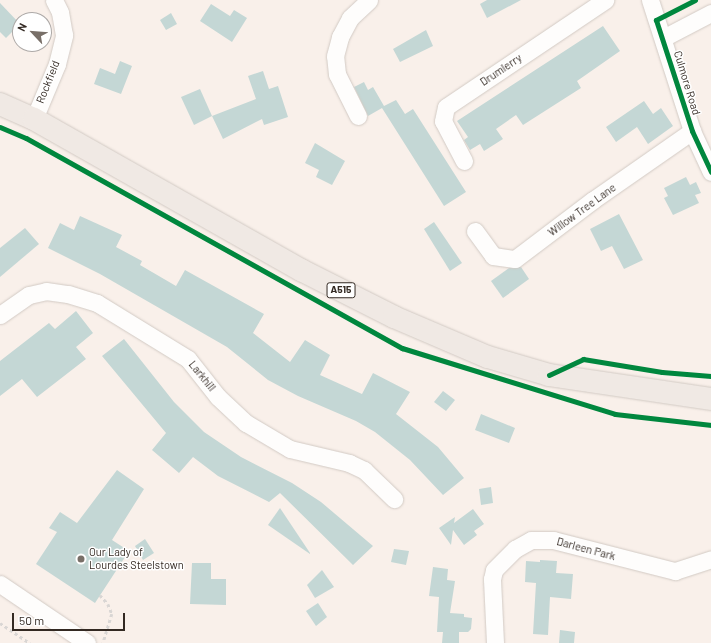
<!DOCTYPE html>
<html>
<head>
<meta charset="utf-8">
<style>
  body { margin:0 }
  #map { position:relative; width:711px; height:643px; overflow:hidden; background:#f9f0ea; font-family:Barlow,sans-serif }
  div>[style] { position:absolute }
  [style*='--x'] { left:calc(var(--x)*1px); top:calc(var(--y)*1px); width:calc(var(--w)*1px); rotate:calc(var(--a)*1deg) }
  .building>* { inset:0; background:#c4d7d5 }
  .path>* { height:2.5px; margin-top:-1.25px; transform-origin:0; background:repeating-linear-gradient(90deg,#d9d6d4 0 3px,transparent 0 6px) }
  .roads { filter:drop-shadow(0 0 1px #d2cac4) drop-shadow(0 0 1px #d2cac4) }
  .minor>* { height:17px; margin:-8.5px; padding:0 8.5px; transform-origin:8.5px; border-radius:8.5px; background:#fefdfc }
  .trunk>* { height:22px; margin:-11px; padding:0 11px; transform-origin:11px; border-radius:11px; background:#f0e9e4 }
  .cycleway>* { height:5px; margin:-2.5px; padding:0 2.5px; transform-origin:2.5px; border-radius:2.5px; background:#00873e }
  .dots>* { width:11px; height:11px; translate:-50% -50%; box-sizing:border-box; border:2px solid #fff; border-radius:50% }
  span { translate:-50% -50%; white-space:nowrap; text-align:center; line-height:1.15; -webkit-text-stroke:3px #fff; paint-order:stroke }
  .shield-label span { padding:1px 3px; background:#fff; border:1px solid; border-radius:3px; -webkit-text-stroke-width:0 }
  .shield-label { font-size:10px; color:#332922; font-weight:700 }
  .street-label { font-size:11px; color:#332922 }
  .poi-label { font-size:11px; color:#332922 }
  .left { translate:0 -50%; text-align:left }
  .north { position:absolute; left:12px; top:12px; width:40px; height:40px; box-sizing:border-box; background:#fff; border:1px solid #ada9a7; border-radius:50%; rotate:296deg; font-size:11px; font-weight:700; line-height:16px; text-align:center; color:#332922 }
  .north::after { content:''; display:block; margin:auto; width:14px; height:18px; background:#786f68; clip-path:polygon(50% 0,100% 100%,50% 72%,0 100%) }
  .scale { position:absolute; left:12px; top:613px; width:113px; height:18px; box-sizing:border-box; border:2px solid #332922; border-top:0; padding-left:5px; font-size:12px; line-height:14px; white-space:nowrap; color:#332922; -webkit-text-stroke:3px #fff; paint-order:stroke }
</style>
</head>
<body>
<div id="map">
  <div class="building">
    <i style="clip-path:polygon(487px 0,521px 0,487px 18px,480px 4px)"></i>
    <i style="clip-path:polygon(0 3px,20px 24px,6px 38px,0 32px)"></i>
    <i style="clip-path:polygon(211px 4px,230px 16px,234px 10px,247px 18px,232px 42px,200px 21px)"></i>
    <i style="clip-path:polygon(171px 13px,177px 24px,166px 30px,160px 20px)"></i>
    <i style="clip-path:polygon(603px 26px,620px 51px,577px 81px,581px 88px,523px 125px,516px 115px,496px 129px,503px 139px,484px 151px,480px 144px,470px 150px,464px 140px,468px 137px,457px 121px)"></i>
    <i style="clip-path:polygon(426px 30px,433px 46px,400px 62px,393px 49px)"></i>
    <i style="clip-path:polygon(120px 61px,132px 66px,121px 94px,94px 84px,100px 68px,115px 74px)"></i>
    <i style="clip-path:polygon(263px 71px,269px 89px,278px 86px,288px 117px,264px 125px,262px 119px,223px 139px,212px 116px,256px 99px,248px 76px)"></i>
    <i style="clip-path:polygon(364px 82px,368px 90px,373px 87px,384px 106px,396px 100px,405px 114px,413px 109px,466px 192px,444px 206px,382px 108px,368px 116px,354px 87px)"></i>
    <i style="clip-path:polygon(200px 89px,212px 116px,194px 125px,181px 97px)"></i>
    <i style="clip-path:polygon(644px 101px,653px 114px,661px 108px,673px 126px,648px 144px,637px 127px,616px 142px,606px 127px)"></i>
    <i style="clip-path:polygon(315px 143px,345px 161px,332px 185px,316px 177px,319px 170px,305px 163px)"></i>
    <i style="clip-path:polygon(686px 177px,690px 185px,696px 182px,701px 193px,695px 195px,699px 203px,673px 215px,664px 198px,668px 196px,664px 188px)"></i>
    <i style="clip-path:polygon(619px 214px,643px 260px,624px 269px,612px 246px,601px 251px,590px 229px)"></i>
    <i style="clip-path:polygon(80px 216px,122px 235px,116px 247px,142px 261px,140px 265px,176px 286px,185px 270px,264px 314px,253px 333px,290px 362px,305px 340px,330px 355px,320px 375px,362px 394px,373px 373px,410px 392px,396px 414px,438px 447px,464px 478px,443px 495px,410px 460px,375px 432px,356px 421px,298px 396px,268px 380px,227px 347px,100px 274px,48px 248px,60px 223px,74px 230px)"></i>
    <i style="clip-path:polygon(434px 222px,462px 263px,450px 271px,424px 229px)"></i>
    <i style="clip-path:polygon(25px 228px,39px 244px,0 277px,0 248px)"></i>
    <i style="clip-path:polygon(521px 267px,529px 279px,503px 298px,491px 281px,509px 268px)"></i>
    <i style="clip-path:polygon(76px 311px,93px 333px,76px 347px,86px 359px,37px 397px,22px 379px,0 396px,0 361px,49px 323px,55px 329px)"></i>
    <i style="clip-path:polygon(124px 339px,174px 402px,204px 432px,241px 457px,292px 483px,321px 502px,373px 546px,353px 565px,280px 493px,269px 502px,218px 476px,193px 457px,179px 473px,152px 450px,166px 433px,102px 356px)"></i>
    <i style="clip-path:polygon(443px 391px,455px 400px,446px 411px,434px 402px)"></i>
    <i style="clip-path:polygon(481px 414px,515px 428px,509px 443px,475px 430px)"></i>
    <i style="clip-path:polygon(117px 470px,144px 489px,112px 540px,129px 551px,95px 603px,36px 564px,57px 532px,49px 528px,60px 512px,77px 523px)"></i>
    <i style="clip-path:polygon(491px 487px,493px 503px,481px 505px,479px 489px)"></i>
    <i style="clip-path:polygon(280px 508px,310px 553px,310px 554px,268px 525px)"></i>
    <i style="clip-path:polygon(473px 509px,484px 524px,474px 531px,477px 535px,464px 545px,453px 530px,451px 545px,439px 528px,455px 517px,454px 523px)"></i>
    <i style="clip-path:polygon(145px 539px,154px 553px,143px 560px,135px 546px)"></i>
    <i style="clip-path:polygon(394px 549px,409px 551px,406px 565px,391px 562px)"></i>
    <i style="clip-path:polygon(540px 560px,557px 561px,556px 573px,573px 574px,571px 599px,550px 597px,548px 635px,533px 634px,536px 583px,525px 582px,526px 561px,540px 562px)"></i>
    <i style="clip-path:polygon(192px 563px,211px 563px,211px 579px,226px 579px,226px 605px,190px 604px)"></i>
    <i style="clip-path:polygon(433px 567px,448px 569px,447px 580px,455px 581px,450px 613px,464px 614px,464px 617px,472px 618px,471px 629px,468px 632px,459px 632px,459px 643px,442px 643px,443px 632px,437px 632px,439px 597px,429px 596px)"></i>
    <i style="clip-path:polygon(322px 570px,334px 587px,315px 598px,307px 585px)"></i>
    <i style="clip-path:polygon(318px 603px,327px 617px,316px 626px,306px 611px)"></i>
    <i style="clip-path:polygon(560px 630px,575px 632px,574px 643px,559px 643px)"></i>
  </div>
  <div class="path">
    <i style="--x:100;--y:595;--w:12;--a:48"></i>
    <i style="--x:108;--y:604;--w:11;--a:68"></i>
    <i style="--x:112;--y:614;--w:30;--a:107"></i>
    <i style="--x:0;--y:623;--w:36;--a:34"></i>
  </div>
  <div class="roads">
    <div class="minor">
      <i style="--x:650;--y:0;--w:138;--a:72.2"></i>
      <i style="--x:692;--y:131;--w:45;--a:65.1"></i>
      <i style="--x:663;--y:38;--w:54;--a:-27.5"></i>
      <i style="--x:358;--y:116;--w:47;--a:-116.6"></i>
      <i style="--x:337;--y:74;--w:18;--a:-96"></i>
      <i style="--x:335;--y:56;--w:20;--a:-75"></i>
      <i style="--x:340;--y:37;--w:21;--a:-62"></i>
      <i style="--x:350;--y:18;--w:26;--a:-43"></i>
      <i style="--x:34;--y:119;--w:60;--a:-67.3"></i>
      <i style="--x:57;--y:64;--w:30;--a:-76"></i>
      <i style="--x:64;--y:35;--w:23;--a:-100"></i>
      <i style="--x:60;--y:12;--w:13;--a:-117"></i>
      <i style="--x:464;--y:161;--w:45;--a:-117.7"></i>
      <i style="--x:443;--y:121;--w:14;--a:-78"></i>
      <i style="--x:446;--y:107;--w:192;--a:-33.9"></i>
      <i style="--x:475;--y:231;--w:31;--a:54"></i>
      <i style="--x:493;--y:256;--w:22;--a:8"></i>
      <i style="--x:515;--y:259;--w:98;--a:-37.1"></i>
      <i style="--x:593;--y:200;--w:121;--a:-34.9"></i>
      <i style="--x:0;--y:315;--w:35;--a:-35"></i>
      <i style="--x:29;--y:295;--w:17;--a:-13"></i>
      <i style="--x:46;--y:291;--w:22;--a:8"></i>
      <i style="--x:68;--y:294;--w:30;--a:17"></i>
      <i style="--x:97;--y:303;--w:107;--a:31.6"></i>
      <i style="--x:188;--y:359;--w:48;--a:51.7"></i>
      <i style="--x:218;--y:397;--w:38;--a:43"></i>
      <i style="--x:246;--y:423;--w:51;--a:30.6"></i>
      <i style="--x:290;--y:449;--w:61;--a:13.3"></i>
      <i style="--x:349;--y:463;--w:17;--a:25"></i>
      <i style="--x:364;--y:470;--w:42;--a:44"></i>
      <i style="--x:0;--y:584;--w:105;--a:34.1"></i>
      <i style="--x:495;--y:643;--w:64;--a:-92.7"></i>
      <i style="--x:492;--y:579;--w:9;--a:-77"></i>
      <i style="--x:494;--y:570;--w:30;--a:-45"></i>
      <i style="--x:515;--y:549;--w:18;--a:-29"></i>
      <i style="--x:531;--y:540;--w:22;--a:0"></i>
      <i style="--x:553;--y:540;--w:126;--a:14.3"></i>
      <i style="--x:675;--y:571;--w:38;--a:-18"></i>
    </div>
    <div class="trunk">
      <i style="--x:0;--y:104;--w:37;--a:24"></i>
      <i style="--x:34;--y:119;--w:307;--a:29.5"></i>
      <i style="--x:301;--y:270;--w:104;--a:26.8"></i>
      <i style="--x:394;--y:317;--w:102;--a:23.1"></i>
      <i style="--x:488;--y:357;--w:64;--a:16.4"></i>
      <i style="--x:549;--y:375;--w:164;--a:8.4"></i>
    </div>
  </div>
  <div class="cycleway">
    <i style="--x:695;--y:0;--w:44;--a:152.9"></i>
    <i style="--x:656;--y:20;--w:117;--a:72"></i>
    <i style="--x:692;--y:131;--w:45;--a:65.1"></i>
    <i style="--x:0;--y:127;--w:28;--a:23"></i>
    <i style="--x:26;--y:138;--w:431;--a:29.2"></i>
    <i style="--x:402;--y:348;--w:223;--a:17.2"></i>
    <i style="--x:615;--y:414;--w:97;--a:6.5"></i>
    <i style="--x:549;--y:375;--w:38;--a:-25"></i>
    <i style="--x:583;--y:359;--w:80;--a:9.3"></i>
    <i style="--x:662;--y:372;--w:49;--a:4.7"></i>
  </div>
  <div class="dots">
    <i style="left:81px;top:559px;background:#786f68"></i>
  </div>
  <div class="shield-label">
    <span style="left:341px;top:290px">A515</span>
  </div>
  <div class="street-label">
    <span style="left:501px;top:70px;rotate:-34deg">Drumlerry</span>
    <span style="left:48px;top:82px;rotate:-68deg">Rockfield</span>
    <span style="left:687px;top:83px;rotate:73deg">Culmore Road</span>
    <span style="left:582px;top:210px;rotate:-36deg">Willow Tree Lane</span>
    <span style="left:202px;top:376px;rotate:51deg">Larkhill</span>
    <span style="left:586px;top:549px;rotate:15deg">Darleen Park</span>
  </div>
  <div class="poi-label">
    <span class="left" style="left:89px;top:559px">Our Lady of<br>Lourdes Steelstown</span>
  </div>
  <div class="north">N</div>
  <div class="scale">50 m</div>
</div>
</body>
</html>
